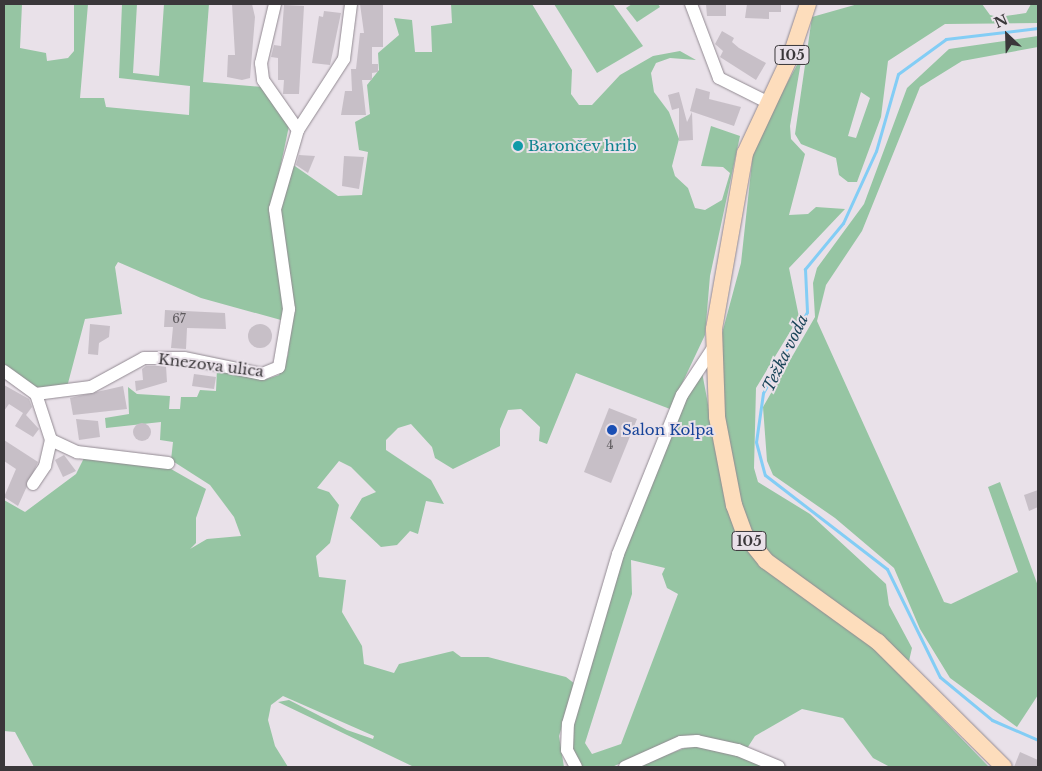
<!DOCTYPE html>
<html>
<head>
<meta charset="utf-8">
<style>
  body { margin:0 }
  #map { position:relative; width:1042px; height:771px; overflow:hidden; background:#e9e1e9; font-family:"Libre Baskerville",serif }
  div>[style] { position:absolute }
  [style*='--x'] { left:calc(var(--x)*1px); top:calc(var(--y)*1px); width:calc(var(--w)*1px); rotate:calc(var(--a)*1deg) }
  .green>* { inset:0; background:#96c5a3 }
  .stream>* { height:3px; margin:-1.5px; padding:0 1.5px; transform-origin:1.5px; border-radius:1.5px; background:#83cdf5 }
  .building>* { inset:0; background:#c7bfc7 }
  .round { border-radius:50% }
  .roads { filter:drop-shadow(0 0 1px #928a92) drop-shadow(0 0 1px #928a92) }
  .minor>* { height:12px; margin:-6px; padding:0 6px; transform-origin:6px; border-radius:6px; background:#fff }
  .major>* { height:16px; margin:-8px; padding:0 8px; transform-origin:8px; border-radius:8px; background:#fdddbc }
  .dots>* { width:14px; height:14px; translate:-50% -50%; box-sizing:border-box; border:2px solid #e9e1e9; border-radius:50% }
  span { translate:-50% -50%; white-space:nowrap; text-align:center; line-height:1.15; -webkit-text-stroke:4px #e9e1e9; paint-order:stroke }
  .number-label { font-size:12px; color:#5d595d }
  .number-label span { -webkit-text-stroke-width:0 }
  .shield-label span { padding:1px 4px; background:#e9e1e9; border:1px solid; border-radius:4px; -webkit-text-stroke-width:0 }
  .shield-label { font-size:14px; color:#3a373a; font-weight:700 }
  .culture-label { font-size:15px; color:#0d838f }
  .left { translate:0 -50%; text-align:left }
  .street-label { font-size:15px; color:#3a373a }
  .transit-label { font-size:15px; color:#164399 }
  .water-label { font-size:16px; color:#1b4559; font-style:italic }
  .frame { position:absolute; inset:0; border:5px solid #3a373a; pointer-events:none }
  .north { position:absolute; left:982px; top:10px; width:50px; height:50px; -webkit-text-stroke:4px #e9e1e9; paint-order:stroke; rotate:336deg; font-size:14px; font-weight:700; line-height:20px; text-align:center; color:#3a373a }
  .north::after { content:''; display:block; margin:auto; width:18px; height:22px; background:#3a373a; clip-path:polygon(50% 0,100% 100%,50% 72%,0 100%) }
</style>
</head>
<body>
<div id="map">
  <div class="green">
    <i style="clip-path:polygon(4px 4px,22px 4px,20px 48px,46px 53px,47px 61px,68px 58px,74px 51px,74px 4px,88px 4px,80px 98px,104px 98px,106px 107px,189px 115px,190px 86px,119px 78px,122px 4px,137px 4px,133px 73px,159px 76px,164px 4px,209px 4px,203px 82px,262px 87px,289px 126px,270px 216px,285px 306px,281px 320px,201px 298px,118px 262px,115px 267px,122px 314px,85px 319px,67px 387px,33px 387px,4px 366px)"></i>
    <i style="clip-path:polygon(451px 4px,532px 4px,572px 70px,571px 94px,579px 105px,592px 105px,620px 75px,653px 56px,680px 51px,696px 60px,670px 58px,656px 63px,651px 73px,654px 92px,669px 112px,679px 139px,672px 166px,675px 176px,688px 188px,695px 208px,705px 210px,722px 200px,730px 173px,723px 167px,701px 166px,711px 126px,740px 136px,710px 276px,705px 335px,670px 409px,576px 373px,547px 444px,539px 441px,540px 427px,521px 409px,508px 410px,500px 429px,500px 446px,453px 469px,435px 458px,432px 447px,411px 424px,398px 428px,386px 440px,386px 450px,431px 480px,444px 504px,426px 501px,418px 534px,410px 531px,397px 545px,381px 547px,350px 518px,362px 498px,376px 492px,351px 467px,339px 461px,317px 488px,329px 492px,339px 505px,330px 543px,316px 556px,319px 577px,346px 580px,342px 612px,362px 646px,364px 664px,394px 673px,399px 664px,453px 651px,461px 657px,488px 657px,566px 677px,575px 684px,559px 736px,564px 767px,414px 767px,278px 702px,289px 700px,347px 730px,373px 739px,374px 736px,283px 696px,271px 705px,268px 720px,275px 746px,288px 767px,34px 767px,15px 732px,4px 731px,4px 500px,25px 512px,76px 474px,84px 458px,164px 465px,206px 489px,196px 518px,196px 543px,190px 549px,207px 539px,241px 536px,234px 517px,210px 485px,171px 460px,173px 442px,160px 440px,161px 422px,106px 428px,105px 418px,129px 414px,128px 387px,137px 394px,170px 396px,169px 409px,180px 409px,181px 397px,197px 397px,200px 390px,216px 391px,217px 369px,264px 380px,279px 375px,288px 355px,289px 335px,277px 226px,289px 162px,338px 196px,362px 195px,368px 152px,359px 150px,355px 122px,370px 114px,367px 85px,379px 70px,378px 53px,399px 35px,394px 18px,412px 20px,415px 52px,432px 52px,431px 26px,452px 23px)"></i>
    <i style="clip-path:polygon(554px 4px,613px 4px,643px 46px,597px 73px)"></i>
    <i style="clip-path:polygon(632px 4px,658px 4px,660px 7px,637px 22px,626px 8px)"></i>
    <i style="clip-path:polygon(evenodd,858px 4px,982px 4px,990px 15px,998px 17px,1026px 13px,1031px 4px,1038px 4px,1038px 23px,945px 24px,888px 61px,881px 117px,857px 182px,848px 182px,839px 175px,836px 158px,801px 144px,795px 134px,812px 17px,858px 4px,861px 92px,870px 98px,856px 138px,848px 136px,861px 92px)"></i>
    <i style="clip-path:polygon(1038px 36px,1038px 47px,962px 61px,920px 87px,862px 231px,826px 285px,817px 321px,944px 602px,951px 604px,1018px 572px,988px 487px,1000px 482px,1038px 586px,1038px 695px,1017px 727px,950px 678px,920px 629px,894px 568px,835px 518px,773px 475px,767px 461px,763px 407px,815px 317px,813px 283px,817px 268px,864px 204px,907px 88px,949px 49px)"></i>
    <i style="clip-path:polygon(802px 56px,790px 126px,791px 139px,805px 154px,789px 215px,808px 214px,816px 207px,845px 209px,789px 268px,799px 317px,756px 388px,754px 468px,758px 482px,810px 514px,886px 584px,889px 605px,912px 648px,909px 661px,763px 549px,742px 513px,729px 451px,717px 352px,741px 263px,754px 143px)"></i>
    <i style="clip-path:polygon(evenodd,702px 372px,716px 447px,761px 564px,873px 647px,989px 767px,890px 767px,873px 758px,843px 718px,802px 709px,755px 736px,746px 750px,667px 743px,612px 767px,582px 767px,570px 748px,570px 734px,620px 558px,693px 380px,702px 372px,631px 560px,665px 568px,662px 574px,667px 588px,678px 594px,621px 744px,592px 754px,585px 743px,632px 594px,631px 560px)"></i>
    <i style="clip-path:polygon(693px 745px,738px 754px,770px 767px,634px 767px)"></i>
  </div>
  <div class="stream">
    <i style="--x:1038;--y:28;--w:93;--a:173.2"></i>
    <i style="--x:946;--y:39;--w:59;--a:143.9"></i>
    <i style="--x:898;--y:74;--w:80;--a:105.9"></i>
    <i style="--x:876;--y:151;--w:79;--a:114.6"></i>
    <i style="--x:843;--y:223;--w:60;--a:129.6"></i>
    <i style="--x:805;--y:269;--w:43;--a:87.3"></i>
    <i style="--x:807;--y:312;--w:92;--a:118.5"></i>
    <i style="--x:763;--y:393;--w:49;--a:98.1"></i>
    <i style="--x:756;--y:442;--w:34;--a:75"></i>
    <i style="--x:765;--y:475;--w:154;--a:37.6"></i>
    <i style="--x:887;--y:569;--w:120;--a:63.9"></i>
    <i style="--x:940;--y:677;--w:67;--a:39.6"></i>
    <i style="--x:992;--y:720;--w:50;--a:23.5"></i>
  </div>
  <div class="building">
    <i style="clip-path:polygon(232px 4px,252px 4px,255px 17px,250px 78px,242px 80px,227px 77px,228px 55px,235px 55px)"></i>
    <i style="clip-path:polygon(360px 4px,383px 4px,383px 47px,372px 47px,372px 64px,378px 64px,378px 72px,372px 73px,372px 80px,362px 80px,366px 115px,341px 115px,345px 91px,352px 91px,351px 69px,356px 69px,360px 33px,364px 33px)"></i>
    <i style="clip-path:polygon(706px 4px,726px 4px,726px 16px,707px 16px)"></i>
    <i style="clip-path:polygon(747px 4px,781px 4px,781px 12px,769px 12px,769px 19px,745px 18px)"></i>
    <i style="clip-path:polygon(284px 5px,304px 6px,299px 94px,283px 94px,284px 80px,278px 80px,278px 58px,271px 57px,274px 45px,281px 46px)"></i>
    <i style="clip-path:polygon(324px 11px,341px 13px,330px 65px,312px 63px,319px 16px,323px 17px)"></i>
    <i style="clip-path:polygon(722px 31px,734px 38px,732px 42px,739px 48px,766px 63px,756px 80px,720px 57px,723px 51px,715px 44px)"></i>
    <i style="clip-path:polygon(696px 88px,710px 92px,709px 99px,741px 107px,734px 126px,690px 111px)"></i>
    <i style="clip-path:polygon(679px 92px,687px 122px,692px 112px,693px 140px,679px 141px,679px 108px,672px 110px,668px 95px)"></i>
    <i style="clip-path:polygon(299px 155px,315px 156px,308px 173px,296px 165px)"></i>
    <i style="clip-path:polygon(344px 156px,364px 157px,359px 189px,342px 186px)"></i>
    <i style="clip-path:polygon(165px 310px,225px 313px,226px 329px,187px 328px,186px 349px,171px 348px,173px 327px,164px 327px)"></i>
    <i class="round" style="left:248px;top:324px;width:24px;height:24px"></i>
    <i style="clip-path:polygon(90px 324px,110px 326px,109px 337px,99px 343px,98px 355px,88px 354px)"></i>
    <i style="clip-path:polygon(146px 366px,166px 366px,167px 382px,136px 391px,135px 381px,143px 380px,142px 369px)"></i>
    <i style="clip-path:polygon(194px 374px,216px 377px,214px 389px,192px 386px)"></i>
    <i style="clip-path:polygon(4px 385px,29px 399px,32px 407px,26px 415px,39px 429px,33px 437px,15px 426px,23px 413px,9px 404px,4px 411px)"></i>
    <i style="clip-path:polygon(123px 386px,127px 409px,73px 415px,70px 398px)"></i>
    <i style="clip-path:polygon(609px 408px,637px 419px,611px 483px,584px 472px)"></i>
    <i style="clip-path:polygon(76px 419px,98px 421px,100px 437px,79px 440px)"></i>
    <i class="round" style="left:133px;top:423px;width:18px;height:18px"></i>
    <i style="clip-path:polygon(4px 440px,38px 462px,18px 506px,4px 497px,16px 469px,4px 461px)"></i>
    <i style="clip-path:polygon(64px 455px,76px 471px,63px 477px,55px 460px)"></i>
    <i style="clip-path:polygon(1038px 490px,1038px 507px,1029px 511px,1024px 495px)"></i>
    <i style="clip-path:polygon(1020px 752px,1038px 760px,1038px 767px,1014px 767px)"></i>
  </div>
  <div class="roads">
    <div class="minor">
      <i style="--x:275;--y:4;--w:61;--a:103.3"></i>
      <i style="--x:261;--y:63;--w:17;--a:83"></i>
      <i style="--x:263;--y:80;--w:61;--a:55"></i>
      <i style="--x:691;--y:4;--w:79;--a:69.3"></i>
      <i style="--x:719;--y:78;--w:54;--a:26.6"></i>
      <i style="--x:4;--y:371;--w:39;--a:36"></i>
      <i style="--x:36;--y:394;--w:55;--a:-7.3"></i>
      <i style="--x:91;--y:387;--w:60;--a:-28.7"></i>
      <i style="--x:144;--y:358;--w:40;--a:0"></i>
      <i style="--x:184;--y:358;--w:80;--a:11.6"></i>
      <i style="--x:262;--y:374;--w:18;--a:-22"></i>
      <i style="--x:279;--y:367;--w:59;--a:-80.2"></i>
      <i style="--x:289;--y:309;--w:101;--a:-98"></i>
      <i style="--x:275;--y:209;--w:82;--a:-73.8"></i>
      <i style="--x:298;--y:130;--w:85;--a:-57.1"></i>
      <i style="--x:344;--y:59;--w:55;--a:-82.7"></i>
      <i style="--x:51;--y:440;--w:29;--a:25"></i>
      <i style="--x:77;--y:452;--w:92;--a:6.9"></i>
      <i style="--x:33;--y:484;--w:22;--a:-56"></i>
      <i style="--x:45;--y:466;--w:27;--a:-77"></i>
      <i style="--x:51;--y:440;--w:48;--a:-108.1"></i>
      <i style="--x:576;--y:767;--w:19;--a:-118"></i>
      <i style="--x:567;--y:750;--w:26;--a:-88"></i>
      <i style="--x:568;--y:724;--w:177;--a:-73.6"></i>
      <i style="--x:618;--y:554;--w:171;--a:-68.1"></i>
      <i style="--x:682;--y:395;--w:56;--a:-56.6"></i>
      <i style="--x:625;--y:767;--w:61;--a:-24.1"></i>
      <i style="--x:681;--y:742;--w:16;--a:-4"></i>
      <i style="--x:697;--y:741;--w:42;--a:12.4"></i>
      <i style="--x:738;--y:750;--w:44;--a:22.5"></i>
    </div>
    <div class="major">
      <i style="--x:808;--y:4;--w:54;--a:108.4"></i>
      <i style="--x:791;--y:55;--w:108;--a:115.1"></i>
      <i style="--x:745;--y:153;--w:179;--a:100"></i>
      <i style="--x:714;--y:329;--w:88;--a:88"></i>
      <i style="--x:717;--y:417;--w:90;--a:79.1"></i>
      <i style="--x:734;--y:505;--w:32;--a:70"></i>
      <i style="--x:745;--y:535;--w:33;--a:51"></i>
      <i style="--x:766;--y:561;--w:138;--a:35.9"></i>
      <i style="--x:878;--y:642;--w:177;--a:44.8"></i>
    </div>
  </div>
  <div class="dots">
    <i style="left:518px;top:146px;background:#0f9aa8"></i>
    <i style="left:612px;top:430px;background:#1a4fb4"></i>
  </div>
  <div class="number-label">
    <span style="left:179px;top:319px">67</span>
    <span style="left:610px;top:445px">4</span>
  </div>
  <div class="shield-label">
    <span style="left:792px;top:55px">105</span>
    <span style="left:749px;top:541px">105</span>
  </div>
  <div class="culture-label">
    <span class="left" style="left:528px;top:146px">Barončev hrib</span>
  </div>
  <div class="street-label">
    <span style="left:211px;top:365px;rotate:7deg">Knezova ulica</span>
  </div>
  <div class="transit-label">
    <span class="left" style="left:622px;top:430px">Salon Kolpa</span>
  </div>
  <div class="water-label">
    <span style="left:785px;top:353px;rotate:-64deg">Težka voda</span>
  </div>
  <div class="frame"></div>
  <div class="north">N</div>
</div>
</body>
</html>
